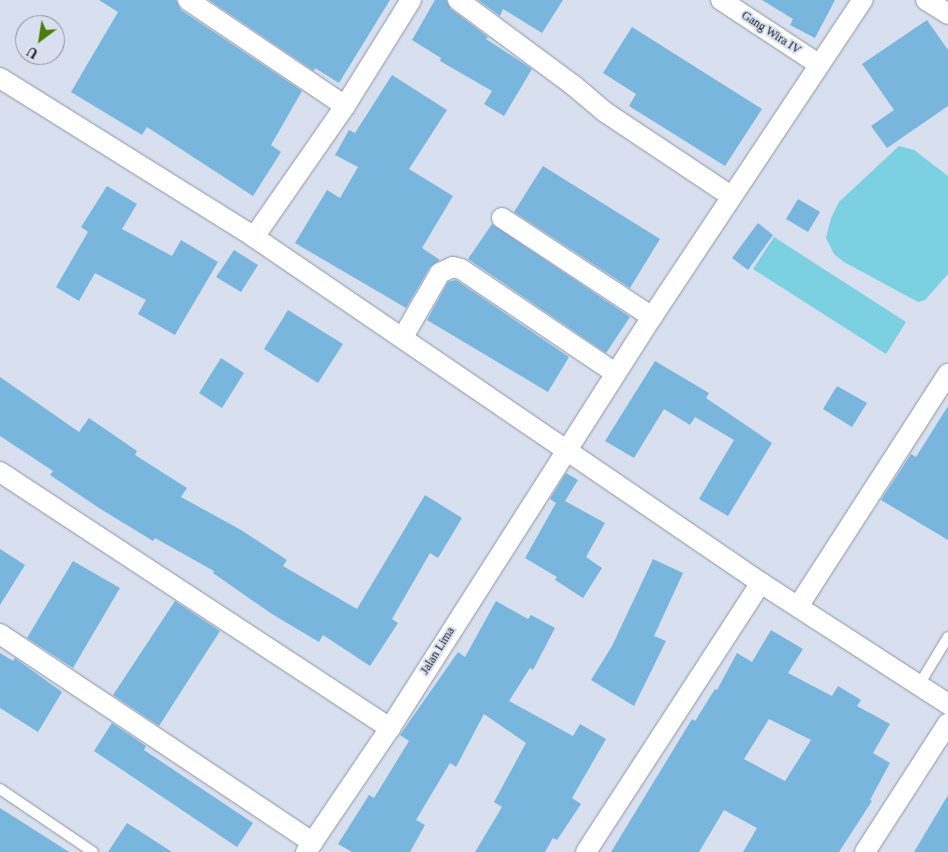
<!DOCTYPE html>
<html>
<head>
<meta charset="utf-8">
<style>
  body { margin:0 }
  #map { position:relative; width:948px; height:852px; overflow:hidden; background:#d8dfee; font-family:Georgia,serif }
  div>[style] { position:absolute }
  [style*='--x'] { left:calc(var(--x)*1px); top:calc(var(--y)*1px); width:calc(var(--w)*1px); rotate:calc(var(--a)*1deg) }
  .water>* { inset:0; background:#7bd1e1 }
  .building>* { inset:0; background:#79b6de }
  .roads { filter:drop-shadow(0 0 1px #8d94a2) drop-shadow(0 0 1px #8d94a2) }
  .lane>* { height:10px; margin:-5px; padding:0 5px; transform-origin:5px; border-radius:5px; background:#fff }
  .street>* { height:20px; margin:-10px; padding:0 10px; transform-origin:10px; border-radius:10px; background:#fff }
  span { translate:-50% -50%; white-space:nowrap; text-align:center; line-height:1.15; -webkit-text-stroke:4px #d8dfee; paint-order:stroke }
  .street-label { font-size:12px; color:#14171c }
  .north { position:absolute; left:15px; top:15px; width:50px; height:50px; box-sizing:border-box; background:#d8dfee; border:1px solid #8a8f9a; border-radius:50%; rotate:211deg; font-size:14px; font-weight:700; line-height:20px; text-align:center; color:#14171c }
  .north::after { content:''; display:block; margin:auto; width:18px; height:22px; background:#4d7c04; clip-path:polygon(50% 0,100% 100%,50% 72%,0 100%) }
</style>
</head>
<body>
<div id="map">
  <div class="water">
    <i style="clip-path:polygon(899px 146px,914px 150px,948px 176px,948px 274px,925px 300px,918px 302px,844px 262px,834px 254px,826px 238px,831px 218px,839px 202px)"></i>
    <i style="clip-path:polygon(774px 237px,906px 322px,886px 354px,753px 269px)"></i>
  </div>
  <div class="building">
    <i style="clip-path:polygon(99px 0,176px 0,181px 10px,302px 91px,271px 145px,281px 152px,253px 196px,147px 127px,142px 135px,71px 92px,118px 12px)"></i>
    <i style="clip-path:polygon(209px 0,390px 0,339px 83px,315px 68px,314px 71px)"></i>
    <i style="clip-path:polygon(435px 0,446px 0,451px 9px,488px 37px,486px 39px,532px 69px,504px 116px,484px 104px,492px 91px,440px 61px,441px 58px,412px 40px)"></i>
    <i style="clip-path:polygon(478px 0,563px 0,542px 33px,503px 9px,500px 16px)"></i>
    <i style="clip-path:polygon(762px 0,835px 0,815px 38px,790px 25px,793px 19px)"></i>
    <i style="clip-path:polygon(927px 20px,948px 50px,948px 106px,887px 148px,871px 126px,894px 110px,862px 64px)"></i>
    <i style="clip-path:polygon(632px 27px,762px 109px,725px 166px,629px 106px,636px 94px,603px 73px)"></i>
    <i style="clip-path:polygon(392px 75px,447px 110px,409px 169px,453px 196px,422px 248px,440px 260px,430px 267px,406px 308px,295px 243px,327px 190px,340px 198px,358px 167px,335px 155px,349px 130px,355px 133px)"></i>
    <i style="clip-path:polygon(543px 166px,660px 239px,630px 288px,514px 212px)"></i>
    <i style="clip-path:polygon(107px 186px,137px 204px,122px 229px,172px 256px,181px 240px,218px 262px,175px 335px,138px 314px,146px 300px,95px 273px,79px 301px,56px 287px,88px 232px,81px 227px)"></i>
    <i style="clip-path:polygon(798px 199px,820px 212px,808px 232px,786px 219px)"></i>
    <i style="clip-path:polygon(758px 223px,773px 235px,748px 270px,732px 258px)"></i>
    <i style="clip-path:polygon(492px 224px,630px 317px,606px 353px,468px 259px)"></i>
    <i style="clip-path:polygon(234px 250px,258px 265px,241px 292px,216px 277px)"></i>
    <i style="clip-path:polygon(456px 280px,569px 357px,548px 392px,427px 320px,448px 282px)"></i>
    <i style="clip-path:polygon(288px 310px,343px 344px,318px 383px,264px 349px)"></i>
    <i style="clip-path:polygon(221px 358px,244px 373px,222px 408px,199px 393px)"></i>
    <i style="clip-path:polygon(655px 361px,709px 393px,706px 398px,772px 443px,728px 516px,699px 499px,734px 440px,695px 417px,690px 425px,664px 409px,634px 458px,605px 441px)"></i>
    <i style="clip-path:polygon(0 377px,79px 432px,89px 418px,137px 451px,135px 455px,187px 488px,181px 497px,241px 530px,287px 560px,283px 566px,357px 609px,425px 495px,462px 518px,438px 558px,430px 553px,392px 619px,398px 623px,370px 666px,323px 635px,319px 642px,272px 614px,213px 573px,214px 571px,155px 538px,153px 541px,99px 508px,50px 475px,53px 471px,0 436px)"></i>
    <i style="clip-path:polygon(837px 386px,867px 403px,852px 427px,823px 409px)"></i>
    <i style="clip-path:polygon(948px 406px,948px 540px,881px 500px,911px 454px,916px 457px)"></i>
    <i style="clip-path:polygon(566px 473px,578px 480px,565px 501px,605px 523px,586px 557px,602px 568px,583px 598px,555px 580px,557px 577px,525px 558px,556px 503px,550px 499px)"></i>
    <i style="clip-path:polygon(0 549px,25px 565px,0 605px)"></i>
    <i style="clip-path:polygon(653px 559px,683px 573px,654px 636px,666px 641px,634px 706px,591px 680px,612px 646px)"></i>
    <i style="clip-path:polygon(73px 561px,120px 588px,73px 668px,27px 638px)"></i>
    <i style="clip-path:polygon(175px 601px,220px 631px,159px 726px,113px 695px)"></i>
    <i style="clip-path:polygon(496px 601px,528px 619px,531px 615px,555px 628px,533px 670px,530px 668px,509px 701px,573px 736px,580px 724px,606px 739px,572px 798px,581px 804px,557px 840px,553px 838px,545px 852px,475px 852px,502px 807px,494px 802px,526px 743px,484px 714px,456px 767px,450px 763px,416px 820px,425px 825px,410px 852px,352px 852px,338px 844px,369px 795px,374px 798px,409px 741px,400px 735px,458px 652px,465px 657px)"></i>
    <i style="clip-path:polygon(evenodd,771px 630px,803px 649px,788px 673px,832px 696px,838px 686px,861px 700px,857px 706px,890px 724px,873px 753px,890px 763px,870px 800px,872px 801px,839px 852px,743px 852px,757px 828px,724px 810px,699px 852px,611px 852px,692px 719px,695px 721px,715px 689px,717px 690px,737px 653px,752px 662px,771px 630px,769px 719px,811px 740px,785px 781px,744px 759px,769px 719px)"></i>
    <i style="clip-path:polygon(0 653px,13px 661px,15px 658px,62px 692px,38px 732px,0 708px)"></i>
    <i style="clip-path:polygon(112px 723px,146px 746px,144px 750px,253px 823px,237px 847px,94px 751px)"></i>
    <i style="clip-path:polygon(948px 795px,948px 852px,914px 852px)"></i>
    <i style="clip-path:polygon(0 808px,69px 852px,0 852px)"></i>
    <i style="clip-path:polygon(127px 823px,172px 852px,108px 852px)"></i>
  </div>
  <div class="roads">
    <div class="lane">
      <i style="--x:919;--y:685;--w:56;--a:-58.9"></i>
      <i style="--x:0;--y:789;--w:112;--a:34.1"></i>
    </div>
    <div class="street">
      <i style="--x:188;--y:0;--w:189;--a:34"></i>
      <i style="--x:458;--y:0;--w:143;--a:36.5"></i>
      <i style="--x:573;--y:85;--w:42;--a:40.2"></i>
      <i style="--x:605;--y:112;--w:151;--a:33.7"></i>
      <i style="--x:721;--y:0;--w:118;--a:33.3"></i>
      <i style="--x:926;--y:0;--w:26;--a:32"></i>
      <i style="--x:0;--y:78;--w:300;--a:32"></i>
      <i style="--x:254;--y:237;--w:614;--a:34.31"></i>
      <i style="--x:761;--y:583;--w:223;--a:32.9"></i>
      <i style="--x:502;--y:218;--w:180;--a:33.4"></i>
      <i style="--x:254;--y:237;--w:160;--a:-55.2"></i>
      <i style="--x:345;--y:106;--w:125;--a:-58.1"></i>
      <i style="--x:403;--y:337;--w:74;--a:-60"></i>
      <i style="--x:440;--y:273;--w:14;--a:-25"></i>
      <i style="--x:453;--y:267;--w:8;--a:14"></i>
      <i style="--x:461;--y:269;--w:186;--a:34"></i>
      <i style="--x:0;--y:472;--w:467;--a:33.3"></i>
      <i style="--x:799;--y:605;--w:275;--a:-57.2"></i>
      <i style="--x:0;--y:634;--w:376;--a:33.7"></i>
      <i style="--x:306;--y:852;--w:150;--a:-55.9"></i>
      <i style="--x:390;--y:728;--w:487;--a:-57.5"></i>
      <i style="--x:652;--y:317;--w:381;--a:-56.4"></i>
      <i style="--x:586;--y:852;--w:321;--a:-57"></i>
      <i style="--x:865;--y:852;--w:153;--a:-57.2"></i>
    </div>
  </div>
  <div class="street-label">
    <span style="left:771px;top:33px;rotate:33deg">Gang Wira IV</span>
    <span style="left:438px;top:651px;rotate:-58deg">Jalan Lima</span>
  </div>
  <div class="north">U</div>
</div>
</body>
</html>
